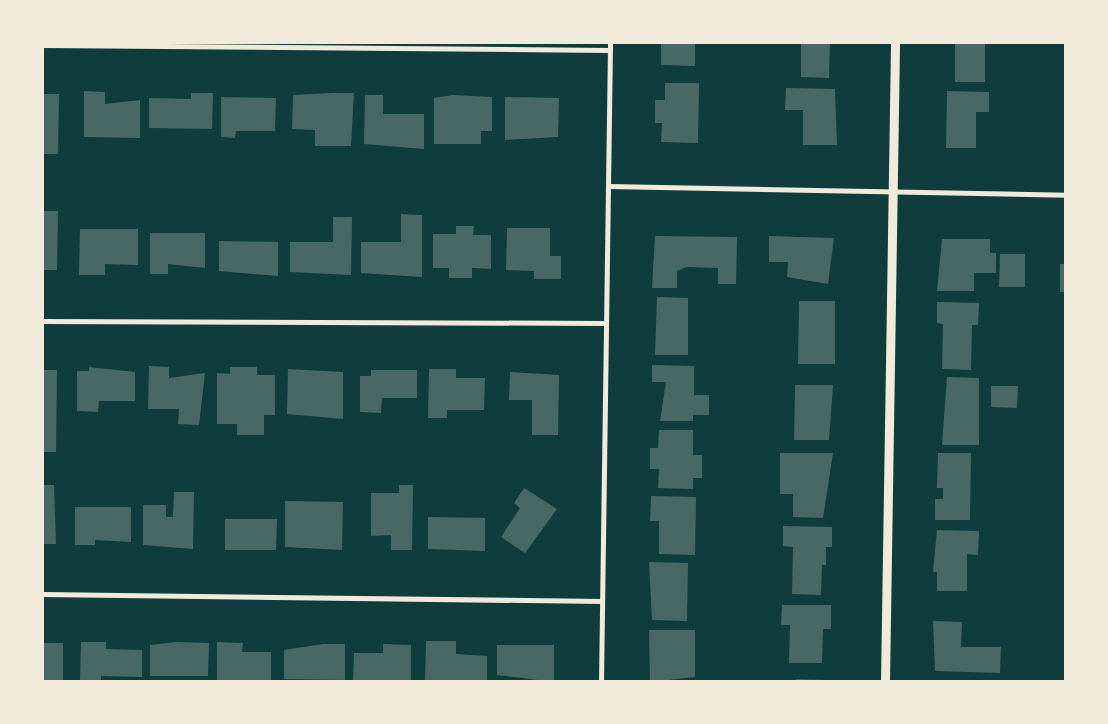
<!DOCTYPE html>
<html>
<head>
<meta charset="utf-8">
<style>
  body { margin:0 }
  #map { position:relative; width:1108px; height:724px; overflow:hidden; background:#0f3d3e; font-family:Arial,sans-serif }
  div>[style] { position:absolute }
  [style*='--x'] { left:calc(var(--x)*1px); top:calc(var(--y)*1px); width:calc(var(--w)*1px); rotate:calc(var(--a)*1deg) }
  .building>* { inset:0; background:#486865 }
  .minor>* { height:5px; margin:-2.5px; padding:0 2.5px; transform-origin:2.5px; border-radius:2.5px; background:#f1e9da }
  .tertiary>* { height:9px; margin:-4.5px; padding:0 4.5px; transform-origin:4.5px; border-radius:4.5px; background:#f1e9da }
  span { translate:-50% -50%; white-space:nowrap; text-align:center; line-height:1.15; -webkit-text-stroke:4.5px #f1e9da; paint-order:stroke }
  .frame { position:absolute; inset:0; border:44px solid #f1e9da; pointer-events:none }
</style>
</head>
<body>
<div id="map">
  <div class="building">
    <i style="clip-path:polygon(661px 42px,695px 42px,695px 66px,661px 65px)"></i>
    <i style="clip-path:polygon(801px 42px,830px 42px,829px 78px,801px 77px)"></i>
    <i style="clip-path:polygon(955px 42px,985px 42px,985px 82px,955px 82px)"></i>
    <i style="clip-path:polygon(665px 83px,699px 83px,698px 143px,661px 142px,662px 123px,655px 123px,655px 100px,665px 100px)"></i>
    <i style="clip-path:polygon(786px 88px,835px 89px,837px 145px,803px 145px,803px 110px,785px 110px)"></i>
    <i style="clip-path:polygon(84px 91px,105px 92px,105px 104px,140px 100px,140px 138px,84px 137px)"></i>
    <i style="clip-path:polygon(947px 91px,989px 92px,989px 112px,976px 112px,976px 148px,946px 148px)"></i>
    <i style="clip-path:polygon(191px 93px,213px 93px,212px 129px,149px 128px,149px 98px,191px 99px)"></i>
    <i style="clip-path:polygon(332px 93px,354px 93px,351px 146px,315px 146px,315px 130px,292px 129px,293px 95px)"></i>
    <i style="clip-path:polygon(42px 94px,59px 94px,58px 154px,42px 154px)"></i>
    <i style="clip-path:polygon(365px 95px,383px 95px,383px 114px,424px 114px,424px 149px,364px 144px)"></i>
    <i style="clip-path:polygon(453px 95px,492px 97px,492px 131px,481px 131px,481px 144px,434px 144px,434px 98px)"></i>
    <i style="clip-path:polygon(221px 97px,276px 98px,275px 131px,236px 131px,235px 138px,221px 137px)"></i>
    <i style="clip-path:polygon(505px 97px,559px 98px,558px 137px,505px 140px)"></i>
    <i style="clip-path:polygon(42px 211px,58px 211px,57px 270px,42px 270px)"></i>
    <i style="clip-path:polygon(401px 214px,422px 215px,422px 277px,361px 273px,361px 242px,401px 242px)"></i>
    <i style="clip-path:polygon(333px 217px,352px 217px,351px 275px,290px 272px,290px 242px,333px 242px)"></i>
    <i style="clip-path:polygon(456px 226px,474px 226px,473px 235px,491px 235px,491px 269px,472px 268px,472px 278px,449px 278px,449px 268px,433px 268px,433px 234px,456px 234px)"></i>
    <i style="clip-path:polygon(507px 228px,550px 228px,550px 256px,561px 256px,561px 279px,534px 279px,534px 271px,506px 270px)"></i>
    <i style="clip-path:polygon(80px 229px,138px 229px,138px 265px,105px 264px,105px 275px,79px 275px)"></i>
    <i style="clip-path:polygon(150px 233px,205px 233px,205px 268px,168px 264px,168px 274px,150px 274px)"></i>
    <i style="clip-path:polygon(655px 236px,737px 237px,736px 284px,718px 284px,718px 268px,686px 267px,677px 271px,677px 288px,652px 288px)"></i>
    <i style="clip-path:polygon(769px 236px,834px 238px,828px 284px,787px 277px,788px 262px,769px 262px)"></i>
    <i style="clip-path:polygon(942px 239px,990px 239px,990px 253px,996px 253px,996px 273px,974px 273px,974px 291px,937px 291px)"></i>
    <i style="clip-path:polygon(219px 241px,278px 242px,278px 276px,219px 271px)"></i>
    <i style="clip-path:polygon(1000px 254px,1025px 254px,1025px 287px,999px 287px)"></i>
    <i style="clip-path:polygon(1060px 264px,1066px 264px,1066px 292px,1060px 292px)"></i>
    <i style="clip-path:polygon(657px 297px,688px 298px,688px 355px,655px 355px)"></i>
    <i style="clip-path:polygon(799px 301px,835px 301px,835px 364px,798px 364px)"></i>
    <i style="clip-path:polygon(937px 302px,979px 303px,978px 325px,972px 325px,971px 370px,942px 369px,943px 324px,937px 323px)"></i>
    <i style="clip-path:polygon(652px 365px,694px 366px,694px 395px,709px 395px,709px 415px,693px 415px,693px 421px,660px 421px,666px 382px,652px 382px)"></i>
    <i style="clip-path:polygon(149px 366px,169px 367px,169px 378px,205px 373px,199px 425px,178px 424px,179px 409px,148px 409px)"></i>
    <i style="clip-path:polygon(89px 367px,135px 372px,135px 401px,99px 401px,98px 412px,77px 411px,77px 371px,89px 371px)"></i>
    <i style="clip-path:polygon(230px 367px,257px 367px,257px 375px,275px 375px,275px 415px,264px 415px,264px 435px,237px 435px,237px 424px,217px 424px,217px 373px,230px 374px)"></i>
    <i style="clip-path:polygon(288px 369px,343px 372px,343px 419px,287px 414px)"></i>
    <i style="clip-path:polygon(429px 369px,456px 369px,456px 378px,485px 378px,484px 410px,447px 410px,447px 418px,428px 418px)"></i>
    <i style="clip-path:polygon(42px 370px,57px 370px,56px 452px,42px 452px)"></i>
    <i style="clip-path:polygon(371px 370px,417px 370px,417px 398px,382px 398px,381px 413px,360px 412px,360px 376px,371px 376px)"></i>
    <i style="clip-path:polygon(510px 372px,559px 375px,558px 435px,532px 435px,532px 400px,509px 400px)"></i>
    <i style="clip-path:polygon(947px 377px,979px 378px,979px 445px,942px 445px)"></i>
    <i style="clip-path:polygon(795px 385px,833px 385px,829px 440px,794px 440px)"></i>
    <i style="clip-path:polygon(991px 386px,1018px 386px,1017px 408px,991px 407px)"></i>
    <i style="clip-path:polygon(659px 430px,693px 430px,693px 455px,702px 455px,702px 478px,693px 478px,693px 489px,658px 488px,659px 469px,650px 469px,650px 448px,658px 448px)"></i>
    <i style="clip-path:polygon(780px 453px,833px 453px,823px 518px,793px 517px,793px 494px,780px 494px)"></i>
    <i style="clip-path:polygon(938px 453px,971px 453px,970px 520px,935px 520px,935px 499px,943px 499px,943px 488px,937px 488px)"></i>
    <i style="clip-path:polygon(42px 485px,54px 485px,56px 544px,42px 544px)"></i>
    <i style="clip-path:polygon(399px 485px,413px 485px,412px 550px,391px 550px,391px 535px,371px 536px,371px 493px,399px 493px)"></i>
    <i style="clip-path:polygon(524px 488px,557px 509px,525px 553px,501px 537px,520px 508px,514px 503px)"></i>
    <i style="clip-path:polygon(174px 492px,194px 492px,193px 549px,143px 545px,143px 505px,166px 505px,166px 517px,173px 517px)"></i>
    <i style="clip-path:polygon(651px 496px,696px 497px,695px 555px,659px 554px,659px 521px,650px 521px)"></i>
    <i style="clip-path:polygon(285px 501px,343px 502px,342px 550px,285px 547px)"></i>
    <i style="clip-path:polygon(75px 507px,131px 507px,131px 542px,95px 540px,95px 545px,75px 545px)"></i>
    <i style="clip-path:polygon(428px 517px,485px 518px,485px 551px,428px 549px)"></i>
    <i style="clip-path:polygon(225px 519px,277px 519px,276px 550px,225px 550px)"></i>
    <i style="clip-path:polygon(783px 526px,832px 527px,832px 547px,826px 547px,826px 565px,822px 565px,821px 595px,792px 594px,793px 547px,783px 546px)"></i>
    <i style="clip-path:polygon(937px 530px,979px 531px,978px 555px,967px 554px,967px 591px,937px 591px,937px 572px,933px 572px)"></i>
    <i style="clip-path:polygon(649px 562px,688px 563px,687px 621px,652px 620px)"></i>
    <i style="clip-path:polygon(782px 605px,831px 605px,831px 629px,823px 629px,822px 663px,789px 663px,790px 625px,781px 625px)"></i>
    <i style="clip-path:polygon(933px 621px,962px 622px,961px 647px,1001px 647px,1000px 673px,935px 671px)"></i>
    <i style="clip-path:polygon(649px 630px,695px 630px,695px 677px,650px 682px)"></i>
    <i style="clip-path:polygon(426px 641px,456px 641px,456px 654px,487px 656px,487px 682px,425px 682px)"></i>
    <i style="clip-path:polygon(81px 642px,106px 642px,106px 649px,142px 650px,142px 677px,101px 676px,101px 682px,80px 682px)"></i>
    <i style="clip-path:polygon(176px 642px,209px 643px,208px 676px,150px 676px,150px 645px)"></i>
    <i style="clip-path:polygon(217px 642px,243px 643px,242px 652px,271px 652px,271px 680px,217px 682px)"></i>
    <i style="clip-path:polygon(42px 643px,63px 643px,63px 682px,42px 682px)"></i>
    <i style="clip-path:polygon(323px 644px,345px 644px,345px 680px,284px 679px,284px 650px)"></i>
    <i style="clip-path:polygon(383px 644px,411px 645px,411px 681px,353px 682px,354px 653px,383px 653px)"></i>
    <i style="clip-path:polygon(497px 645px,554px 645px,554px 682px,497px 675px)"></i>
    <i style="clip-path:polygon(796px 679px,825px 680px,825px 682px,796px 682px)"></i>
  </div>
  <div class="minor">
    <i style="--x:42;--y:45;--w:568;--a:0.5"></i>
    <i style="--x:608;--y:186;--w:458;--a:1.1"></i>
    <i style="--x:42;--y:321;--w:564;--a:0.2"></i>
    <i style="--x:42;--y:594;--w:560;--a:0.72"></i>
    <i style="--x:601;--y:682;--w:640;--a:-89.19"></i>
  </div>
  <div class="tertiary">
    <i style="--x:885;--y:682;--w:640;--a:-89.1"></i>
  </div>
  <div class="frame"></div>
</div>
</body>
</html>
